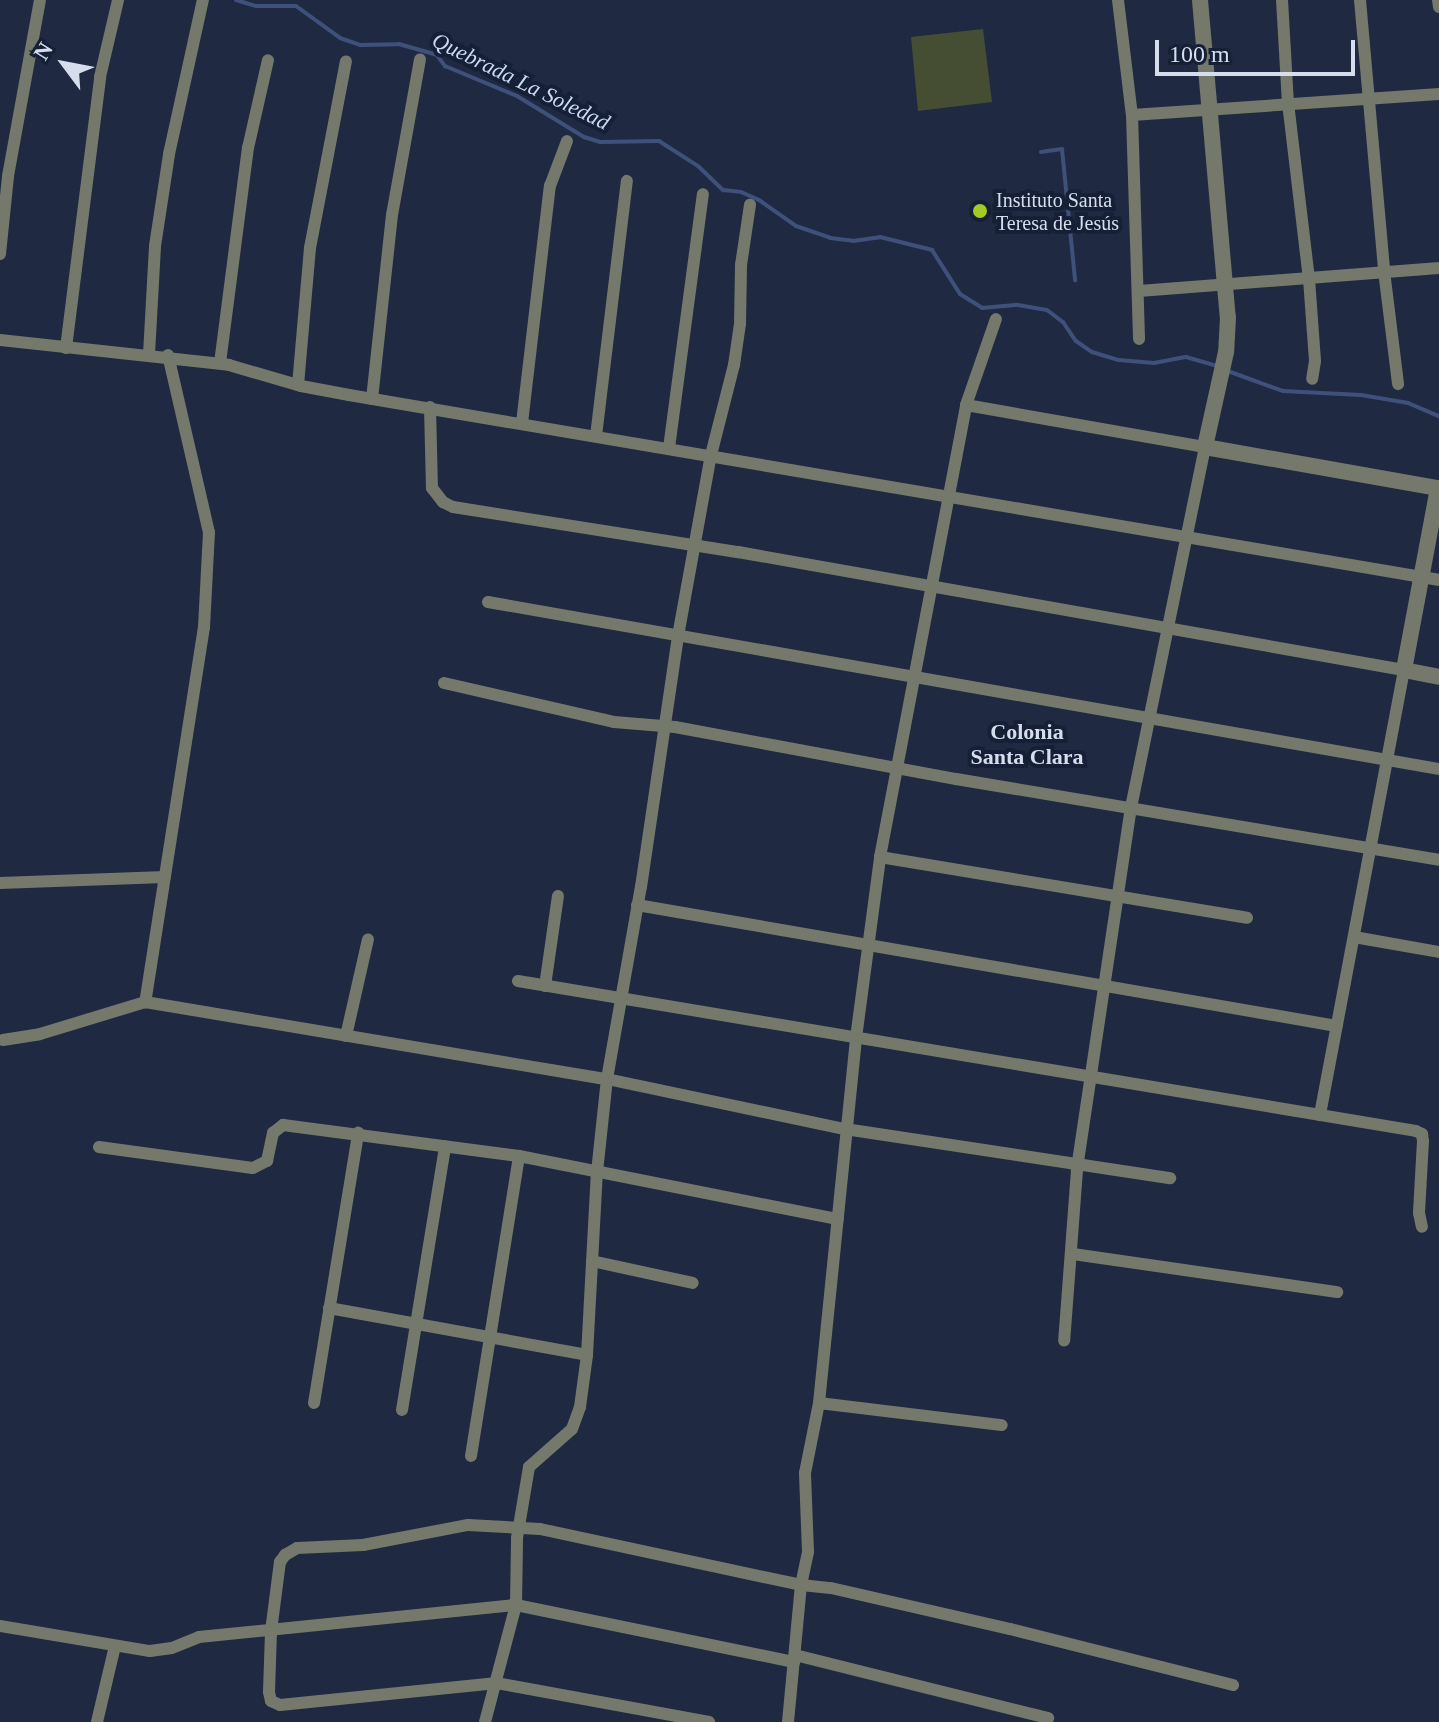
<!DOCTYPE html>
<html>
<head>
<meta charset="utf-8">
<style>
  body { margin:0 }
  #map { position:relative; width:1439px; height:1722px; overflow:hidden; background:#1f2941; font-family:Georgia,serif }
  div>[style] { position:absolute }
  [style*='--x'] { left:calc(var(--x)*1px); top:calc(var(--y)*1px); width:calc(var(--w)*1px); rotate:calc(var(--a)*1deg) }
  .green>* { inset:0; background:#454e33 }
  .stream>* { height:4px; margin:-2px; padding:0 2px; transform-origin:2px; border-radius:2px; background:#3f517a }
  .minor>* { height:12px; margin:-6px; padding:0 6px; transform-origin:6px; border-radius:6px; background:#74796b }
  .tertiary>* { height:16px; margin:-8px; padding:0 8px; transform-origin:8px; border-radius:8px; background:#74796b }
  .dots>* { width:22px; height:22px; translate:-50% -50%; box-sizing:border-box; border:4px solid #151f36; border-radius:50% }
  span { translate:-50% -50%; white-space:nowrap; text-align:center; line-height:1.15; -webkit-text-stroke:8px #151f36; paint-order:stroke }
  .poi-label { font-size:20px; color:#d6deee }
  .left { translate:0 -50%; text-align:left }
  .water-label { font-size:22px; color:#ccd9f5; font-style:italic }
  .neighbourhood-label { font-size:22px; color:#d6deee; font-weight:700 }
  .north { position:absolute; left:24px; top:24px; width:80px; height:80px; -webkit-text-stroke:6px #151f36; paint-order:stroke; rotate:302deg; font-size:22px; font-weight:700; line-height:32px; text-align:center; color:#d6deee }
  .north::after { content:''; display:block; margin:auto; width:28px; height:36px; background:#d6deee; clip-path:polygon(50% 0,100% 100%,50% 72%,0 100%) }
  .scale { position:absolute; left:1155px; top:40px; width:200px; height:36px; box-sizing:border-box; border:4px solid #d6deee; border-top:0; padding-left:10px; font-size:24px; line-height:28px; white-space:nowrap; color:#d6deee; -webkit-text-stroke:6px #151f36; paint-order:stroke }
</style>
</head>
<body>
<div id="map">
  <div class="green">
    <i style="clip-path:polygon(983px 29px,992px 102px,918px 111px,911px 37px)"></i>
  </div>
  <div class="stream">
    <i style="--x:236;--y:0;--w:21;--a:17"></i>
    <i style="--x:256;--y:6;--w:40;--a:0"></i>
    <i style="--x:296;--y:6;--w:54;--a:36"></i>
    <i style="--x:340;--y:38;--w:21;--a:19"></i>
    <i style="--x:360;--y:45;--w:39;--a:-1"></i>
    <i style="--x:399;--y:44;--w:40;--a:16"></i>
    <i style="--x:437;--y:55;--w:14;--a:54"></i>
    <i style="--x:445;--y:66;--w:78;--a:22.6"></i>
    <i style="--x:517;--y:96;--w:79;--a:31.5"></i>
    <i style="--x:584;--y:137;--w:17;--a:17"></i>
    <i style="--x:600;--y:142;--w:59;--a:-1"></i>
    <i style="--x:659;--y:141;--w:46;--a:32.7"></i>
    <i style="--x:698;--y:166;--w:35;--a:44"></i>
    <i style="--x:723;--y:190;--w:18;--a:6"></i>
    <i style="--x:741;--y:192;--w:20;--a:24"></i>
    <i style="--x:759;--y:200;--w:45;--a:35.1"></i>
    <i style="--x:796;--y:226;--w:36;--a:19"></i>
    <i style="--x:830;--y:238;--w:23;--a:7"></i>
    <i style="--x:853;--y:241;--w:27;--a:-8"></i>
    <i style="--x:880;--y:237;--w:54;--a:14"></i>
    <i style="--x:932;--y:250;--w:52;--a:57.5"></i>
    <i style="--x:960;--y:294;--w:26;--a:32"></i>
    <i style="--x:982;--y:308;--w:36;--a:-5"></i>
    <i style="--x:1018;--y:305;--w:29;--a:10"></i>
    <i style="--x:1047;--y:310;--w:20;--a:37"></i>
    <i style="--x:1063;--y:322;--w:23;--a:56"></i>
    <i style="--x:1076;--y:341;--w:19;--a:35"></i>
    <i style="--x:1092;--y:352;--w:28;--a:17"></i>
    <i style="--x:1119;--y:360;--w:35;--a:5"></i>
    <i style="--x:1154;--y:363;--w:33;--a:-11"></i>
    <i style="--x:1186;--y:357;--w:32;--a:16"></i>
    <i style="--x:1041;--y:152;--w:21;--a:-8"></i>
    <i style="--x:1062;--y:149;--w:132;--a:84.3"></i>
    <i style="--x:1225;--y:370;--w:62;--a:19.9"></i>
    <i style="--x:1283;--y:391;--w:78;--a:2.9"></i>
    <i style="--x:1361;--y:395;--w:48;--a:9.7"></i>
    <i style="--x:1408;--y:403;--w:34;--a:23"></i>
  </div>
  <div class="minor">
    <i style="--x:1118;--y:0;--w:116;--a:83.1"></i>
    <i style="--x:1132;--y:115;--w:224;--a:88.2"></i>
    <i style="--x:1282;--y:0;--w:103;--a:86.7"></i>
    <i style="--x:1288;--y:103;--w:177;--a:83.2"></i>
    <i style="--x:1309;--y:279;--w:82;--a:85.8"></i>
    <i style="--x:1315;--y:361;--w:18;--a:99"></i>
    <i style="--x:1360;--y:0;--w:272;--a:84.9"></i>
    <i style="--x:1384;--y:271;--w:114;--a:82.9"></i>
    <i style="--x:1438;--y:0;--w:7;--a:82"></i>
    <i style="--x:1132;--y:115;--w:308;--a:-3.9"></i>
    <i style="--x:0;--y:254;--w:78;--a:-84.1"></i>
    <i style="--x:8;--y:176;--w:179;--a:-79.7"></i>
    <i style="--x:1139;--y:291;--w:301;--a:-4.4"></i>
    <i style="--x:0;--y:340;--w:230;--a:6.2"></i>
    <i style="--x:229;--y:365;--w:75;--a:16.3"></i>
    <i style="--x:301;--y:386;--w:49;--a:10.6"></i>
    <i style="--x:349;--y:395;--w:1106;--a:9.63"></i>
    <i style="--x:66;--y:348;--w:273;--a:-82.8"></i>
    <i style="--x:100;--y:77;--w:79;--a:-76.8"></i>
    <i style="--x:149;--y:354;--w:108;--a:-86.8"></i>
    <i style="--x:155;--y:246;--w:93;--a:-81.3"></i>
    <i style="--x:169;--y:154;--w:158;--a:-77.6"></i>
    <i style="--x:168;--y:355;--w:182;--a:77"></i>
    <i style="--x:209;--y:532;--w:95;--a:93"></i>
    <i style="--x:204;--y:627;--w:380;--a:98.9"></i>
    <i style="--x:145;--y:1002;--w:468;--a:9.5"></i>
    <i style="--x:607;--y:1079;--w:243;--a:11.9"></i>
    <i style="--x:845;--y:1129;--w:329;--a:8.6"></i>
    <i style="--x:220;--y:363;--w:217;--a:-82.6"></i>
    <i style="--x:248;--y:148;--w:90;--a:-77.2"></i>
    <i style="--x:298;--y:385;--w:138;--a:-85"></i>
    <i style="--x:310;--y:248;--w:190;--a:-79.1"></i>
    <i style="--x:372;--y:399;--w:185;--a:-83.8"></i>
    <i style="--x:392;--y:215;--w:158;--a:-79.8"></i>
    <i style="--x:966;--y:405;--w:243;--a:10"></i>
    <i style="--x:1205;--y:447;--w:368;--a:101.6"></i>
    <i style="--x:1131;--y:807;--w:367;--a:98.5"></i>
    <i style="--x:1077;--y:1170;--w:171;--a:94.3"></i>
    <i style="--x:430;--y:407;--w:81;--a:88.6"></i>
    <i style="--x:432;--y:488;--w:18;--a:52"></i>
    <i style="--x:443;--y:502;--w:11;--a:27"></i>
    <i style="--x:453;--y:507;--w:289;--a:9"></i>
    <i style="--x:738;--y:552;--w:676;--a:10.05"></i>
    <i style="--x:1404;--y:670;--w:453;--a:100.7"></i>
    <i style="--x:522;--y:423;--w:239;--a:-83.3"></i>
    <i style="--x:550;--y:186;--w:48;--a:-69.3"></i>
    <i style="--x:596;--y:436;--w:257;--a:-83.1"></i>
    <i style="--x:669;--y:448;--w:256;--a:-82.4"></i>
    <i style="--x:488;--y:602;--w:966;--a:9.96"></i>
    <i style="--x:444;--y:683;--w:174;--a:12.9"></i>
    <i style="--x:614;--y:722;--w:61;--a:4.7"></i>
    <i style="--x:675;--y:727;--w:286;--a:10.5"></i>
    <i style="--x:956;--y:779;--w:490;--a:9.5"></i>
    <i style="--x:880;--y:857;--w:372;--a:9.4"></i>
    <i style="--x:0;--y:883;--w:165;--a:-2.1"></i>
    <i style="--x:637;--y:905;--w:710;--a:9.81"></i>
    <i style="--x:1354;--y:937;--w:86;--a:10"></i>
    <i style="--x:518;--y:981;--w:910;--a:9.48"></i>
    <i style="--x:1416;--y:1131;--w:7;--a:27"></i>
    <i style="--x:1422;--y:1134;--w:7;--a:82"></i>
    <i style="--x:1423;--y:1141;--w:72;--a:93.2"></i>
    <i style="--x:1419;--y:1213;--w:14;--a:78"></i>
    <i style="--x:545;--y:986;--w:91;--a:-81.8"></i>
    <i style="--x:346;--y:1036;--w:99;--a:-77.2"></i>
    <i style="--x:3;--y:1040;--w:37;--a:-9"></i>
    <i style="--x:40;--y:1034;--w:110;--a:-16.9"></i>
    <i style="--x:99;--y:1147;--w:155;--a:7.8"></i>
    <i style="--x:253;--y:1168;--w:16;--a:-27"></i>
    <i style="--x:267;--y:1161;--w:29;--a:-78"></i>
    <i style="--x:273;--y:1133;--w:13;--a:-39"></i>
    <i style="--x:283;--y:1125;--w:238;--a:7.5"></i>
    <i style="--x:519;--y:1156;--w:325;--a:11.2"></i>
    <i style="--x:1073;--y:1254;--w:267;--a:8.2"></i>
    <i style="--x:592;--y:1261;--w:103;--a:12.3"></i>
    <i style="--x:329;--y:1308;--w:262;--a:10.3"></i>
    <i style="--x:314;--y:1403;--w:274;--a:-80.7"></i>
    <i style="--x:819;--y:1403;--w:184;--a:6.9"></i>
    <i style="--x:402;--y:1410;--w:267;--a:-80.7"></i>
    <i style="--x:471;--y:1456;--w:304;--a:-80.9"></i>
    <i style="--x:0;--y:1626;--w:152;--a:9.5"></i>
    <i style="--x:150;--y:1651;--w:22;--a:-8"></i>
    <i style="--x:172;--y:1648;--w:29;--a:-22"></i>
    <i style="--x:199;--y:1637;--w:319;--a:-5.8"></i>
    <i style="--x:516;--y:1605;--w:284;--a:11.6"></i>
    <i style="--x:795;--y:1655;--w:261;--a:14"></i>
    <i style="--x:97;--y:1722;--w:78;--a:-76.7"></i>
    <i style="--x:485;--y:1722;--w:121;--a:-75.2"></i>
    <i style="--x:516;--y:1605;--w:67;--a:-89.1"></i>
    <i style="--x:517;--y:1538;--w:72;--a:-80.4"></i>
    <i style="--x:529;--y:1467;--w:57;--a:-41.5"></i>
    <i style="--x:572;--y:1429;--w:23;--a:-70"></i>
    <i style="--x:580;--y:1407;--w:52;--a:-82.3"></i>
    <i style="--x:587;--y:1355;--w:183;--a:-86.9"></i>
    <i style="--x:597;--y:1172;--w:94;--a:-83.9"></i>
    <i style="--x:607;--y:1079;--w:195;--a:-80"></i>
    <i style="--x:641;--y:887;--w:254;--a:-81.6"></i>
    <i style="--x:678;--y:636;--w:184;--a:-79.7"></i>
    <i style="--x:711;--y:455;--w:93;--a:-75.7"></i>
    <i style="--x:734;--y:365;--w:41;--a:-81.7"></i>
    <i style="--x:740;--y:324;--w:59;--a:-89"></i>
    <i style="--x:741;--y:265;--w:61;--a:-81.5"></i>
    <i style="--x:709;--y:1722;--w:216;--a:-169.6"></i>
    <i style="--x:497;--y:1683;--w:218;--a:174.2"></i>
    <i style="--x:280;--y:1705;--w:10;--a:-156"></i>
    <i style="--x:271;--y:1701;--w:9;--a:-103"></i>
    <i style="--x:269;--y:1692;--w:61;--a:-88.1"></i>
    <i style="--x:271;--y:1631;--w:70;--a:-82.6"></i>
    <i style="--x:280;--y:1562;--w:9;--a:-54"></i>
    <i style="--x:285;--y:1555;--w:14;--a:-30"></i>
    <i style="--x:297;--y:1548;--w:66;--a:-2.6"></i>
    <i style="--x:363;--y:1545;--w:107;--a:-10.8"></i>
    <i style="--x:468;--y:1525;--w:72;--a:3.2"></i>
    <i style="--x:540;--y:1529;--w:267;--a:12.1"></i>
    <i style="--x:801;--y:1585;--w:34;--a:-78"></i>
    <i style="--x:808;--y:1552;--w:79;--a:-92.2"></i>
    <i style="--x:805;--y:1473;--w:71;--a:-78.7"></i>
    <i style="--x:819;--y:1403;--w:367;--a:-84.2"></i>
    <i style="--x:856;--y:1038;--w:183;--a:-82.4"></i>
    <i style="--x:880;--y:857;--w:460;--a:-79.2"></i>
    <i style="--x:966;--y:405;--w:91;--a:-70.8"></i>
    <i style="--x:788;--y:1722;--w:138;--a:-84.6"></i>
    <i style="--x:801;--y:1585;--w:30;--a:6"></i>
    <i style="--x:831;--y:1588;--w:184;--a:12.9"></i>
    <i style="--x:1010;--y:1629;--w:230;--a:14.1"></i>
  </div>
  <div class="tertiary">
    <i style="--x:1200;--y:0;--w:318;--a:85"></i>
    <i style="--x:1228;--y:317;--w:35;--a:93"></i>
    <i style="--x:1226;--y:352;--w:97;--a:102.5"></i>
    <i style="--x:1205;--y:447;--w:237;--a:10"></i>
    <i style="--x:1438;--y:488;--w:185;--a:100.6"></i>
    <i style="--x:1404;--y:670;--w:36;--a:11"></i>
  </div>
  <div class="dots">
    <i style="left:980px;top:211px;background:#a3c926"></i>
  </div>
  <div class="poi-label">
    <span class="left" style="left:996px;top:212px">Instituto Santa<br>Teresa de Jesús</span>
  </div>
  <div class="water-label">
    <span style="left:521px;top:81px;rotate:26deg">Quebrada La Soledad</span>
  </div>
  <div class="neighbourhood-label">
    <span style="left:1027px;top:744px">Colonia<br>Santa Clara</span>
  </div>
  <div class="north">N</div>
  <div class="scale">100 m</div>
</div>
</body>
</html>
